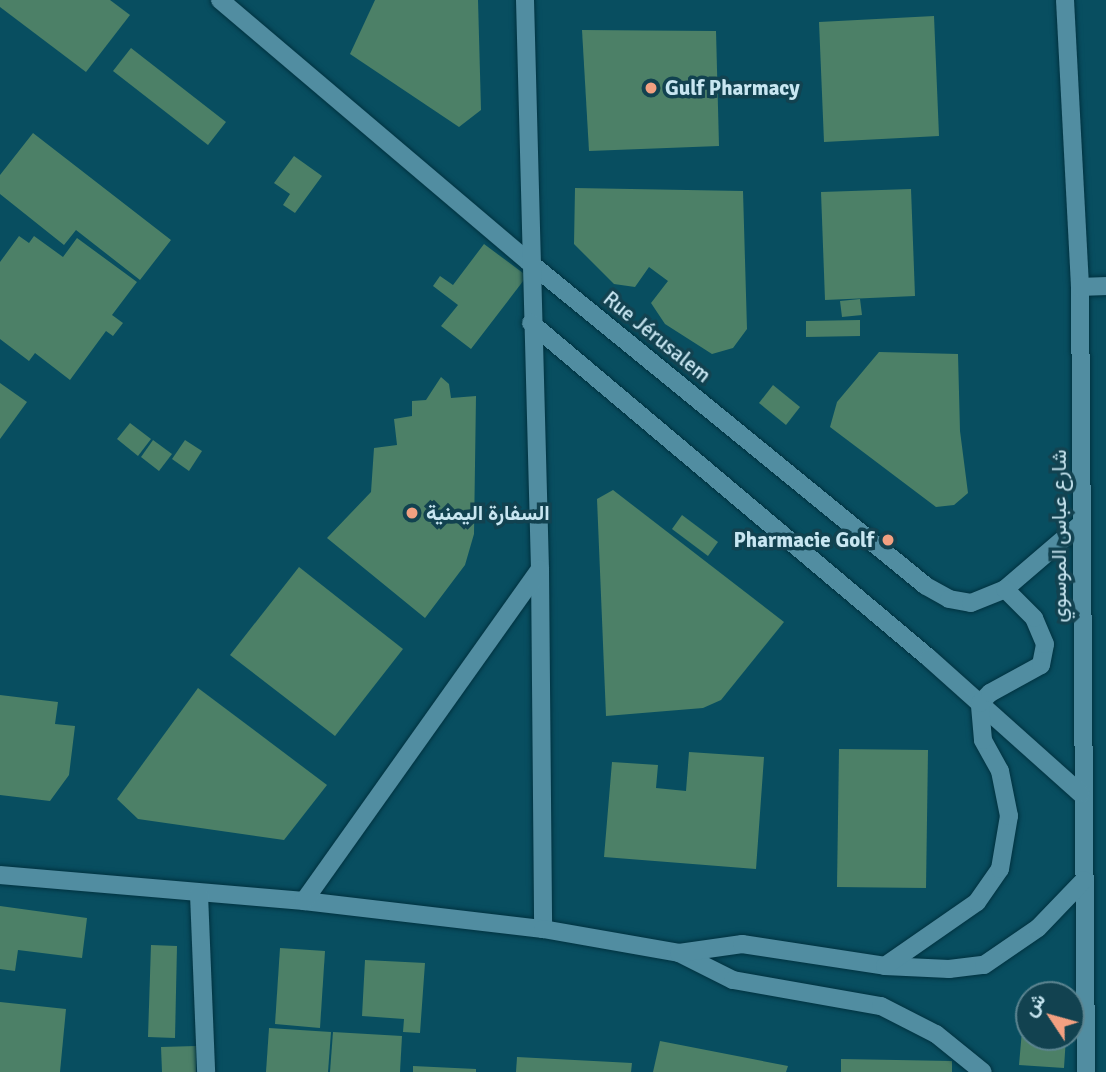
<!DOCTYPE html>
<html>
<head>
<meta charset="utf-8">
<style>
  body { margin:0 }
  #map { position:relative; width:1106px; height:1072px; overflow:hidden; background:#084e60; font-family:Signika,Vazirmatn,sans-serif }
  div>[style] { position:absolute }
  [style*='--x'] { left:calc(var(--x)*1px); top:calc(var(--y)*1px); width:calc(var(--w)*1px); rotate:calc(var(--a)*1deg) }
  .building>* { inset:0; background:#4c8067 }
  .roads { filter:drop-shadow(0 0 2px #003240) drop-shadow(0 0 2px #003240) }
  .minor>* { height:18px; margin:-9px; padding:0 9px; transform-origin:9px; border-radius:9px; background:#518da1 }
  .dots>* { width:19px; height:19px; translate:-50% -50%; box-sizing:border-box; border:4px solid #124250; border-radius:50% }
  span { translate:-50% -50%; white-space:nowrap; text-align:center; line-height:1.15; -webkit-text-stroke:7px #124250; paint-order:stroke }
  .poi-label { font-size:21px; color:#c8e6f1; font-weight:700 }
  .left { translate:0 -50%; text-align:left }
  .right { translate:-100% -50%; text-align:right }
  .street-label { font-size:21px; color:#c8e6f1 }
  .north { position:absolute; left:1015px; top:981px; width:70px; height:70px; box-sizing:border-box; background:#124250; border:2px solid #5b8490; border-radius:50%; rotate:306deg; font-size:19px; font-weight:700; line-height:28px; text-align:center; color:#c8e6f1 }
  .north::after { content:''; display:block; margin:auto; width:24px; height:32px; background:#f2a081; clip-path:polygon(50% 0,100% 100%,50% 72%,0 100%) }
</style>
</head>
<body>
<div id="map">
  <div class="building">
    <i style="clip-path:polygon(0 0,110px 0,130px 15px,86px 72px,0 7px)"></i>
    <i style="clip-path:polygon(375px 0,478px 0,481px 110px,459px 127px,350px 54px)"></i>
    <i style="clip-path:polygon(934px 16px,939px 136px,824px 142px,819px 22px)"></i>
    <i style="clip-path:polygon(582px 30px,716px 31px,719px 146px,589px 151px)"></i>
    <i style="clip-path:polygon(131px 48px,226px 122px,208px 145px,113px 71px)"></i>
    <i style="clip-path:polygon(33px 133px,171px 240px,140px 280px,76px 230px,64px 245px,0 194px,0 175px)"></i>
    <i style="clip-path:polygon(294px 156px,322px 176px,295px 213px,283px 205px,290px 194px,274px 183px)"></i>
    <i style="clip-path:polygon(575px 188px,743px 191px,747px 329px,733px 348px,712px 354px,665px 324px,651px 303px,668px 281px,649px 267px,635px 287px,614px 284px,574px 244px)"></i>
    <i style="clip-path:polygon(911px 189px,915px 296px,825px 300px,821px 192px)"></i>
    <i style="clip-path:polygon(19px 236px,29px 243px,34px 236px,63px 257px,77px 238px,137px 282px,112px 315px,123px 323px,113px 336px,106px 331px,70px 380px,35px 353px,29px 361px,0 339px,0 262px)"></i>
    <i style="clip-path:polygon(484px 244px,527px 276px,471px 349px,441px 326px,458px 305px,433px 286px,440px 276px,453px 285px)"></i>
    <i style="clip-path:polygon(860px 299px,862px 315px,842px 317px,840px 301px)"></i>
    <i style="clip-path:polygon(860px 320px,860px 336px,806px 337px,806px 321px)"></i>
    <i style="clip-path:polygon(879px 352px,958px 354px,960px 431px,968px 493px,954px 505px,936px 507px,830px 427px,837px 402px)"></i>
    <i style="clip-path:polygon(441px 377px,449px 384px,451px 398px,476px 396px,474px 534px,465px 565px,425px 618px,327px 538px,371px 492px,374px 448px,397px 445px,394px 419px,412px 416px,412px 401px,426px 400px)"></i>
    <i style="clip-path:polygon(0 383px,27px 402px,0 439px)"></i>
    <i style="clip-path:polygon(773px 385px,800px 407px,786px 425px,759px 403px)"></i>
    <i style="clip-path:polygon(130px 423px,151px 439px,138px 456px,117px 439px)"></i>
    <i style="clip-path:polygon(153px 440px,172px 454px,159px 471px,141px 457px)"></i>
    <i style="clip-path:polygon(185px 440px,202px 451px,189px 471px,172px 459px)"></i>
    <i style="clip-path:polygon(613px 490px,784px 622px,721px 700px,703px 708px,606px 716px,597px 499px)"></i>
    <i style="clip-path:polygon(682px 515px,718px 542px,708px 556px,672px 529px)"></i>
    <i style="clip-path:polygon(299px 567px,403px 649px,335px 736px,230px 655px)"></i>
    <i style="clip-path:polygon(198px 688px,327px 785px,284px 840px,138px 819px,117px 799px)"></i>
    <i style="clip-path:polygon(0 695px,58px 702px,55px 724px,75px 726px,69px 775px,50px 801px,0 795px)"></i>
    <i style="clip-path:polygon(839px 749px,928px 750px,926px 888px,837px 887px)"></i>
    <i style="clip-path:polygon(689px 752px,764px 757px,756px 869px,604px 857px,612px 762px,658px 765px,656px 788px,686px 791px)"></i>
    <i style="clip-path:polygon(0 906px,87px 918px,82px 958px,18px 950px,15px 971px,0 969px)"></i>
    <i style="clip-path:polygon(151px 945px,177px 946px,175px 1038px,148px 1037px)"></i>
    <i style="clip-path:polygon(280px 948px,325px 951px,320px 1028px,275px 1024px)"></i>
    <i style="clip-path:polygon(365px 960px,425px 963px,420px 1033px,403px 1032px,404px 1019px,362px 1016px)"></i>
    <i style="clip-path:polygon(0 1002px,66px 1009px,60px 1072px,0 1072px)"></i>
    <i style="clip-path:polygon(1023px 1019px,1029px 1020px,1029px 1037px,1066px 1037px,1064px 1068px,1019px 1065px)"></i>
    <i style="clip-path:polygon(269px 1028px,331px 1032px,328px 1072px,266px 1072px)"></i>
    <i style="clip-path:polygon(333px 1032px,402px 1036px,400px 1072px,330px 1072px)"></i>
    <i style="clip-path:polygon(660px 1041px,788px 1066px,786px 1072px,653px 1072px)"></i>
    <i style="clip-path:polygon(196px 1046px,196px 1072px,162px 1072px,161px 1047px)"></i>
    <i style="clip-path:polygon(517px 1057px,632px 1063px,631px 1072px,516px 1072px)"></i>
    <i style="clip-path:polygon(841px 1059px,952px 1061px,952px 1072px,841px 1072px)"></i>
    <i style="clip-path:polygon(413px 1066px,476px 1069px,476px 1072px,413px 1072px)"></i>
  </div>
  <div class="roads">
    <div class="minor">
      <i style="--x:220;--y:0;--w:405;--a:40.3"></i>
      <i style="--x:529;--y:262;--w:512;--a:39.22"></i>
      <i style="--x:926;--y:586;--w:26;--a:29"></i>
      <i style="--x:949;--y:599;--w:22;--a:10"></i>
      <i style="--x:971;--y:603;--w:37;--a:-22"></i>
      <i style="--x:1005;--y:589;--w:101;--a:-40.6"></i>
      <i style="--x:525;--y:0;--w:569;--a:88.49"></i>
      <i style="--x:540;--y:569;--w:360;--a:89.5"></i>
      <i style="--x:1065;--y:0;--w:287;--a:87"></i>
      <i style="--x:1080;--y:287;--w:785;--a:89.56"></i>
      <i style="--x:1080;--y:287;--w:26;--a:-2"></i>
      <i style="--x:531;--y:323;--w:520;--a:40.09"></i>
      <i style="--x:929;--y:658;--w:203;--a:41.8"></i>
      <i style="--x:0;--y:875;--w:305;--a:4.9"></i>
      <i style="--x:304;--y:901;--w:241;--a:6.7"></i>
      <i style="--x:543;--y:929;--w:138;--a:10"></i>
      <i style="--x:679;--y:953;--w:60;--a:26.6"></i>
      <i style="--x:733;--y:980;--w:150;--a:10"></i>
      <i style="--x:881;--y:1006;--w:62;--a:27"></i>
      <i style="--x:936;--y:1034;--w:60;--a:39"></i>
      <i style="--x:199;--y:894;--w:178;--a:87.7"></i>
      <i style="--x:304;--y:901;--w:407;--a:-54.6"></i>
      <i style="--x:679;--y:953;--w:64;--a:-8.1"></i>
      <i style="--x:742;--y:944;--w:145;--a:8.7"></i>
      <i style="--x:885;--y:966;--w:64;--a:2.7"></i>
      <i style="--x:949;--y:969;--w:35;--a:-7"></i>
      <i style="--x:984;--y:965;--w:65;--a:-34.4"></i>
      <i style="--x:1038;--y:928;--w:66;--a:-46.2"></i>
      <i style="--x:885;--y:966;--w:112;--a:-34.8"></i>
      <i style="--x:977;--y:902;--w:40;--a:-55.1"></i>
      <i style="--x:1000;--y:869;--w:54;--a:-80.4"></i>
      <i style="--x:1009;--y:816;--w:46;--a:-101.3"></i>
      <i style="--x:1000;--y:771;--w:35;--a:-119"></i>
      <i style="--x:983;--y:740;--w:37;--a:-95"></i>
      <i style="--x:980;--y:703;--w:14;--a:-45"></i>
      <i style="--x:990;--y:693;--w:58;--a:-28.8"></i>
      <i style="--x:1041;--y:665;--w:21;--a:-79"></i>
      <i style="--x:1045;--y:644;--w:28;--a:-113"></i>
      <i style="--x:1034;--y:618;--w:41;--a:-135"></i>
    </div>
  </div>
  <div class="dots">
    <i style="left:651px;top:88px;background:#f2a081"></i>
    <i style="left:412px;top:513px;background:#f2a081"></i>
    <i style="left:888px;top:540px;background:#f2a081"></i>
  </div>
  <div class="poi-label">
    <span class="left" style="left:665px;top:88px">Gulf Pharmacy</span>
    <span class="left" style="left:426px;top:513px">السفارة اليمنية</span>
    <span class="right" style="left:874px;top:540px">Pharmacie Golf</span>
  </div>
  <div class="street-label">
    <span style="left:657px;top:337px;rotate:39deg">Rue Jérusalem</span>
    <span style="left:1059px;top:536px;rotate:-90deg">شارع عباس الموسوي</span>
  </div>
  <div class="north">ش</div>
</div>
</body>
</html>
